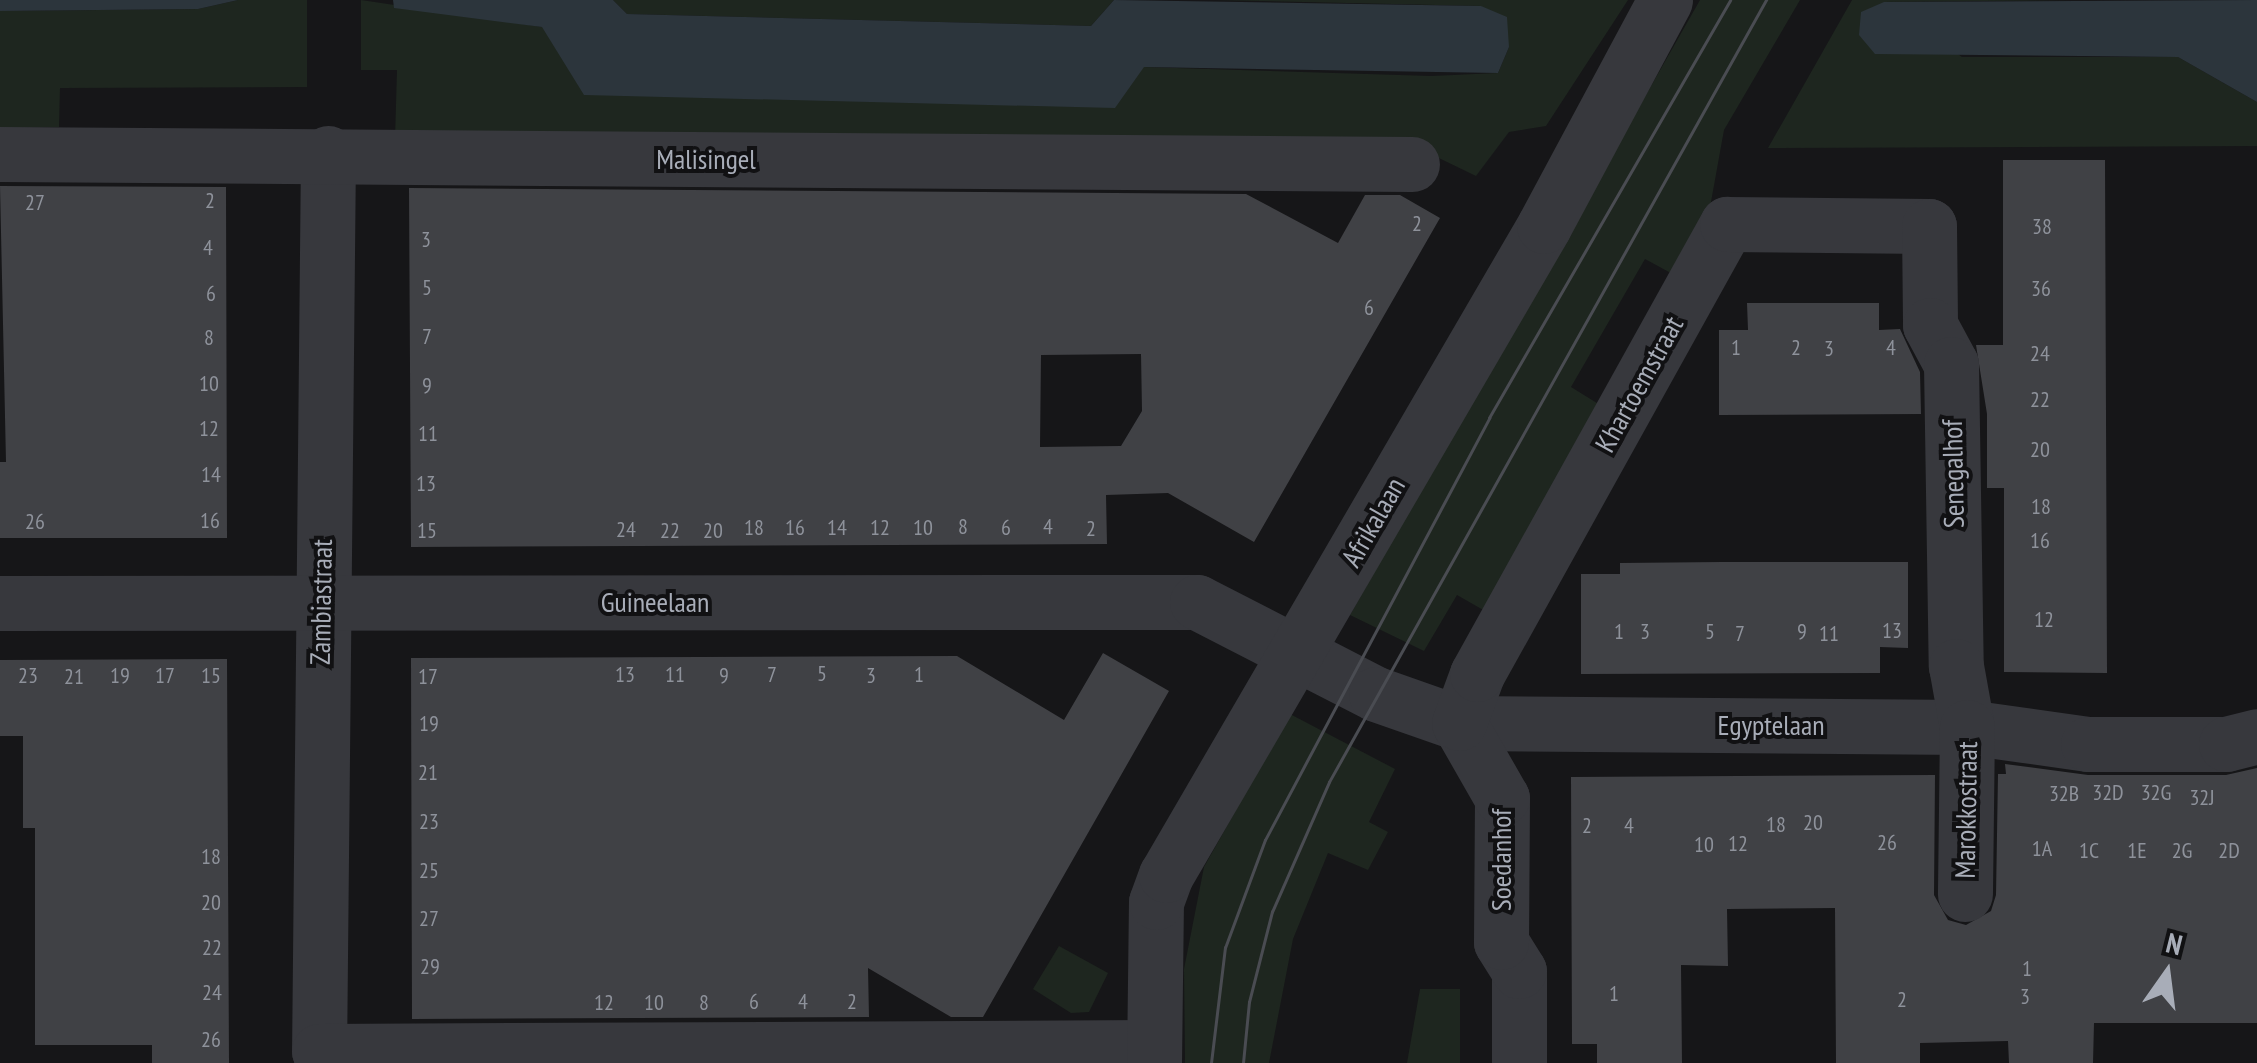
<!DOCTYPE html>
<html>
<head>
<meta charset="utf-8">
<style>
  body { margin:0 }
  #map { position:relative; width:2257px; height:1063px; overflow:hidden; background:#161618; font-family:"PT Sans Narrow",sans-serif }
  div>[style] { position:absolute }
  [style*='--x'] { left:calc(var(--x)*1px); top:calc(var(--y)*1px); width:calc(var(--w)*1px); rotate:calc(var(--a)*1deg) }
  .green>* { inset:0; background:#1e261f }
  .water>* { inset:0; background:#2c353c }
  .building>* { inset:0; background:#404145 }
  .minor>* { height:55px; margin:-27.5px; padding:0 27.5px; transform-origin:27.5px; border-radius:27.5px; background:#37383d }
  .tram>* { height:2.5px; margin:-1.25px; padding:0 1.25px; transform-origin:1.25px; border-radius:1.25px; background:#4a4c52 }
  span { translate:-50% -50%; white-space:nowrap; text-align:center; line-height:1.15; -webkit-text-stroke:8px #111113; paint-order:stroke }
  .number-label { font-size:22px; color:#8e929b }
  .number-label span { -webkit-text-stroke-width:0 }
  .street-label { font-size:28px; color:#a8adb8 }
  .north { position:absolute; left:2117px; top:923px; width:100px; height:100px; -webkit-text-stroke:8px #111113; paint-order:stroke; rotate:14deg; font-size:28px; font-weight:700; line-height:40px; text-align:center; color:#a8adb8 }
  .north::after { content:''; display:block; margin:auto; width:35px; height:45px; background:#a8adb8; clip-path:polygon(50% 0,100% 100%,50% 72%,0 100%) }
</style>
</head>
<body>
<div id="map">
  <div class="green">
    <i style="clip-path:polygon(238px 0,307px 0,307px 87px,60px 88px,59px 127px,0 128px,0 11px,198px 9px)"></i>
    <i style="clip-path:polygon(361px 0,542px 27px,1144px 67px,1431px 76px,1498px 73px,1509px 47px,1481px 6px,1213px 0,1628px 0,1546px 126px,1509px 132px,1476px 176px,1414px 146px,395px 139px,397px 70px,361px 70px)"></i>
    <i style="clip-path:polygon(613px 0,1114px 0,1091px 26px,627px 14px)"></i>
    <i style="clip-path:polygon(1700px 0,1800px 0,1724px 130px,1705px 235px,1680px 278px,1645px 259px,1571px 387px,1605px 408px,1485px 611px,1457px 595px,1424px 651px,1350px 615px)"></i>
    <i style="clip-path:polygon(1852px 0,2069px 0,1884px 2px,1962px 57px,2178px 57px,2257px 102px,2257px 146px,1768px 148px)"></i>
    <i style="clip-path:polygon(1290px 714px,1395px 769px,1369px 822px,1388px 832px,1368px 870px,1328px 853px,1293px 939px,1269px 1063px,1185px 1063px,1184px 969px,1204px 867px)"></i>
    <i style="clip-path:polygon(1059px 946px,1108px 973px,1089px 1012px,1071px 1013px,1033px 989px)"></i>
    <i style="clip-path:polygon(1420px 989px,1460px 989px,1460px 1063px,1407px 1063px)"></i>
  </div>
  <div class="water">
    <i style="clip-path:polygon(0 0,238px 0,198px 9px,0 11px)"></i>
    <i style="clip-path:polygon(393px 0,613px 0,627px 14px,1091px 26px,1114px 0,1481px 6px,1507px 17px,1509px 47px,1498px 73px,1144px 67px,1115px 108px,584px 95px,542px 27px,394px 8px)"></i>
    <i style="clip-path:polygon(2257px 0,2257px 102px,2178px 57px,1875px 54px,1859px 35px,1861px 12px,1884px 2px)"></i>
  </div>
  <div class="building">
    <i style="clip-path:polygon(2003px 160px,2105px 160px,2107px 673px,2004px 672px,2004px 488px,1987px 488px,1987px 414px,1976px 345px,2003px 345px)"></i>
    <i style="clip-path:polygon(0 186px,226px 187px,227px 538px,0 538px,0 462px,6px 462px)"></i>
    <i style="clip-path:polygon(evenodd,409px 188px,1246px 194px,1338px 243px,1365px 195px,1400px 195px,1440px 218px,1254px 542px,1168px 493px,1106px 495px,1107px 544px,411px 547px,409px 188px,1141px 354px,1142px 411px,1121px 446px,1040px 447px,1041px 355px,1141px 354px)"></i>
    <i style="clip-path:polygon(1747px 303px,1879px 303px,1879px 330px,1900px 329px,1920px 372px,1921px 414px,1719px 415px,1719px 330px,1748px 330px)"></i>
    <i style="clip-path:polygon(1722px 562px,1908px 562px,1908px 648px,1880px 647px,1880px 673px,1581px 674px,1581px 574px,1620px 574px,1620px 563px)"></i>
    <i style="clip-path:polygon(1103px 653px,1169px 691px,983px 1017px,951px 1017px,868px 968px,869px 1017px,412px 1019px,411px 658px,957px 656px,1064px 720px)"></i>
    <i style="clip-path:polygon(227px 659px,229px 1063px,152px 1063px,152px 1045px,35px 1045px,35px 828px,23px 828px,23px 736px,0 736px,0 660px)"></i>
    <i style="clip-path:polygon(2005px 764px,2088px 775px,2226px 775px,2257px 768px,2257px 1023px,2094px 1023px,2093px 1063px,2009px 1063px,2008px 1041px,1920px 1043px,1920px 1063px,1836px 1063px,1835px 908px,1727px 909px,1728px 966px,1681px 965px,1682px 1063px,1597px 1063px,1597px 1044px,1572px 1044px,1571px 777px,1935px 775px,1934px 895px,1948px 920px,1966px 925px,1991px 911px,1996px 895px,1998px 774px,2006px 774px)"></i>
  </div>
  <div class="minor">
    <i style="--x:328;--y:153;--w:898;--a:90.57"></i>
    <i style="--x:319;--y:1051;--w:835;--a:-0.27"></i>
    <i style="--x:0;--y:154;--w:1412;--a:0.41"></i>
    <i style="--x:0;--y:603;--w:1197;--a:-0.05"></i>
    <i style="--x:1197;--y:602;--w:201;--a:27.2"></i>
    <i style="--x:1376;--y:694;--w:88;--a:19.3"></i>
    <i style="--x:1459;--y:723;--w:508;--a:0.45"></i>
    <i style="--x:1967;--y:727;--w:122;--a:8"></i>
    <i style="--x:2088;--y:744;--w:138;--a:0"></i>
    <i style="--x:2226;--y:744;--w:32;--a:-14"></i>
    <i style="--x:1154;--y:1063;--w:161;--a:-89.3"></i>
    <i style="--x:1156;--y:902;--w:29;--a:-70"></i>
    <i style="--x:1166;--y:875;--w:751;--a:-59.78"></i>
    <i style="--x:1544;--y:226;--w:256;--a:-61.8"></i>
    <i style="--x:1519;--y:1063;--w:92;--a:-90"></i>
    <i style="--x:1519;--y:971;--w:34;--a:-122"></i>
    <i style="--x:1501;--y:942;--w:144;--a:-89.6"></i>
    <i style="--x:1502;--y:798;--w:86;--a:-119.8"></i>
    <i style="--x:1459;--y:723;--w:52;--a:-69.8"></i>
    <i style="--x:1477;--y:674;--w:515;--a:-60.95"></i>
    <i style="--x:1727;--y:224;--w:202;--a:0.6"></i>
    <i style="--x:1929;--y:226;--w:99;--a:89.4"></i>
    <i style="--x:1930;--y:325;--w:44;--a:61.7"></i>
    <i style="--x:1951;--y:364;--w:302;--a:89.1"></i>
    <i style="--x:1956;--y:666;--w:62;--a:79.8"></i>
    <i style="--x:1967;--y:727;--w:167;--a:90.7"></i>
  </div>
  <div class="tram">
    <i style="--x:1211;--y:1063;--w:116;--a:-83.1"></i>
    <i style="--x:1225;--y:948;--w:115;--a:-69.7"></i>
    <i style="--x:1265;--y:840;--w:478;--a:-62"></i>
    <i style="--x:1489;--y:418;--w:482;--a:-60"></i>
    <i style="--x:1243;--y:1063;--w:61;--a:-84.4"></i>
    <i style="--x:1249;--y:1002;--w:93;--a:-75.7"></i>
    <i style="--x:1272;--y:912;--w:142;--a:-66.3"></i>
    <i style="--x:1329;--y:782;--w:896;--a:-60.8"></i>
  </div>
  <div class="number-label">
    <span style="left:210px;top:201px">2</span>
    <span style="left:35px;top:203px">27</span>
    <span style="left:1417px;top:224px">2</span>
    <span style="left:2042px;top:227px">38</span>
    <span style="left:426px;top:240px">3</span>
    <span style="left:208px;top:248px">4</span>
    <span style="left:427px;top:288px">5</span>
    <span style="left:2041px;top:289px">36</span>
    <span style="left:211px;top:294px">6</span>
    <span style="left:1369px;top:308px">6</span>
    <span style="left:427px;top:337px">7</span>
    <span style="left:209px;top:338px">8</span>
    <span style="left:1736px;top:348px">1</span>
    <span style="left:1796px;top:348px">2</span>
    <span style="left:1891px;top:348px">4</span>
    <span style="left:1829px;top:349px">3</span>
    <span style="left:2040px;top:354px">24</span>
    <span style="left:209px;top:384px">10</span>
    <span style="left:427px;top:386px">9</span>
    <span style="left:2040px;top:400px">22</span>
    <span style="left:209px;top:429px">12</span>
    <span style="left:428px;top:434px">11</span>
    <span style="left:2040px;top:450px">20</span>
    <span style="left:211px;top:475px">14</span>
    <span style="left:426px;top:484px">13</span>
    <span style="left:2041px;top:507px">18</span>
    <span style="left:210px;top:521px">16</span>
    <span style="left:35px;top:522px">26</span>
    <span style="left:963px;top:527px">8</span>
    <span style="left:1048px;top:527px">4</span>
    <span style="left:754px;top:528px">18</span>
    <span style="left:795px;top:528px">16</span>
    <span style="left:837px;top:528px">14</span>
    <span style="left:880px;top:528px">12</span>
    <span style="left:923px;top:528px">10</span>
    <span style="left:1006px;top:528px">6</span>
    <span style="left:1091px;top:529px">2</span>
    <span style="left:626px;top:530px">24</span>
    <span style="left:427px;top:531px">15</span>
    <span style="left:670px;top:531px">22</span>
    <span style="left:713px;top:531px">20</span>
    <span style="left:2040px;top:541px">16</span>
    <span style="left:2044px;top:620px">12</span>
    <span style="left:1892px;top:631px">13</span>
    <span style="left:1619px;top:632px">1</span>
    <span style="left:1645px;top:632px">3</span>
    <span style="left:1710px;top:632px">5</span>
    <span style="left:1802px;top:632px">9</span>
    <span style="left:1740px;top:634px">7</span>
    <span style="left:1829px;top:634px">11</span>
    <span style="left:822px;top:674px">5</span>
    <span style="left:625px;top:675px">13</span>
    <span style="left:675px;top:675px">11</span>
    <span style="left:772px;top:675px">7</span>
    <span style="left:919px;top:675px">1</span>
    <span style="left:28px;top:676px">23</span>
    <span style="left:120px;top:676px">19</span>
    <span style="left:165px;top:676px">17</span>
    <span style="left:211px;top:676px">15</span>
    <span style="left:724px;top:676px">9</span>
    <span style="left:871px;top:676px">3</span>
    <span style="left:74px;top:677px">21</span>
    <span style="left:428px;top:677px">17</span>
    <span style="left:429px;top:724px">19</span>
    <span style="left:428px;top:773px">21</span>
    <span style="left:2108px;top:793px">32D</span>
    <span style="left:2156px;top:793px">32G</span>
    <span style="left:2064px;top:794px">32B</span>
    <span style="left:2202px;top:798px">32J</span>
    <span style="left:429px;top:822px">23</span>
    <span style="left:1813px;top:823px">20</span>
    <span style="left:1776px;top:825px">18</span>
    <span style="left:1587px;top:826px">2</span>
    <span style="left:1629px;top:826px">4</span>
    <span style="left:1887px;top:843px">26</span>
    <span style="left:1738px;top:844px">12</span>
    <span style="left:1704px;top:845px">10</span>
    <span style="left:2042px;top:849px">1A</span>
    <span style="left:2089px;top:851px">1C</span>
    <span style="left:2137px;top:851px">1E</span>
    <span style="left:2182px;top:851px">2G</span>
    <span style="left:2229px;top:851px">2D</span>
    <span style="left:211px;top:857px">18</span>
    <span style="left:429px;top:871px">25</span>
    <span style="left:211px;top:903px">20</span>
    <span style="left:429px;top:919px">27</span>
    <span style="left:212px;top:948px">22</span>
    <span style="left:430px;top:967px">29</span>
    <span style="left:2027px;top:969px">1</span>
    <span style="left:212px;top:993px">24</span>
    <span style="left:1614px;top:994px">1</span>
    <span style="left:2025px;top:997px">3</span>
    <span style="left:1902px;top:1000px">2</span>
    <span style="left:754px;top:1002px">6</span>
    <span style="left:803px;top:1002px">4</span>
    <span style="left:852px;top:1002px">2</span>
    <span style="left:604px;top:1003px">12</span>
    <span style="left:654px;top:1003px">10</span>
    <span style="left:704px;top:1003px">8</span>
    <span style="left:211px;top:1040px">26</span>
  </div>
  <div class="street-label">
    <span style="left:706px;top:159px">Malisingel</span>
    <span style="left:1639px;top:384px;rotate:-61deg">Khartoemstraat</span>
    <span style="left:1953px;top:474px;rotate:-91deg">Senegalhof</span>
    <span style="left:1373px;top:522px;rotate:-60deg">Afrikalaan</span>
    <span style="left:321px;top:602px;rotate:-89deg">Zambiastraat</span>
    <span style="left:655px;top:602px">Guineelaan</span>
    <span style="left:1771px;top:725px">Egyptelaan</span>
    <span style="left:1966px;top:810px;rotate:-89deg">Marokkostraat</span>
    <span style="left:1501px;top:860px;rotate:-90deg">Soedanhof</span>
  </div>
  <div class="north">N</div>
</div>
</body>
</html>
